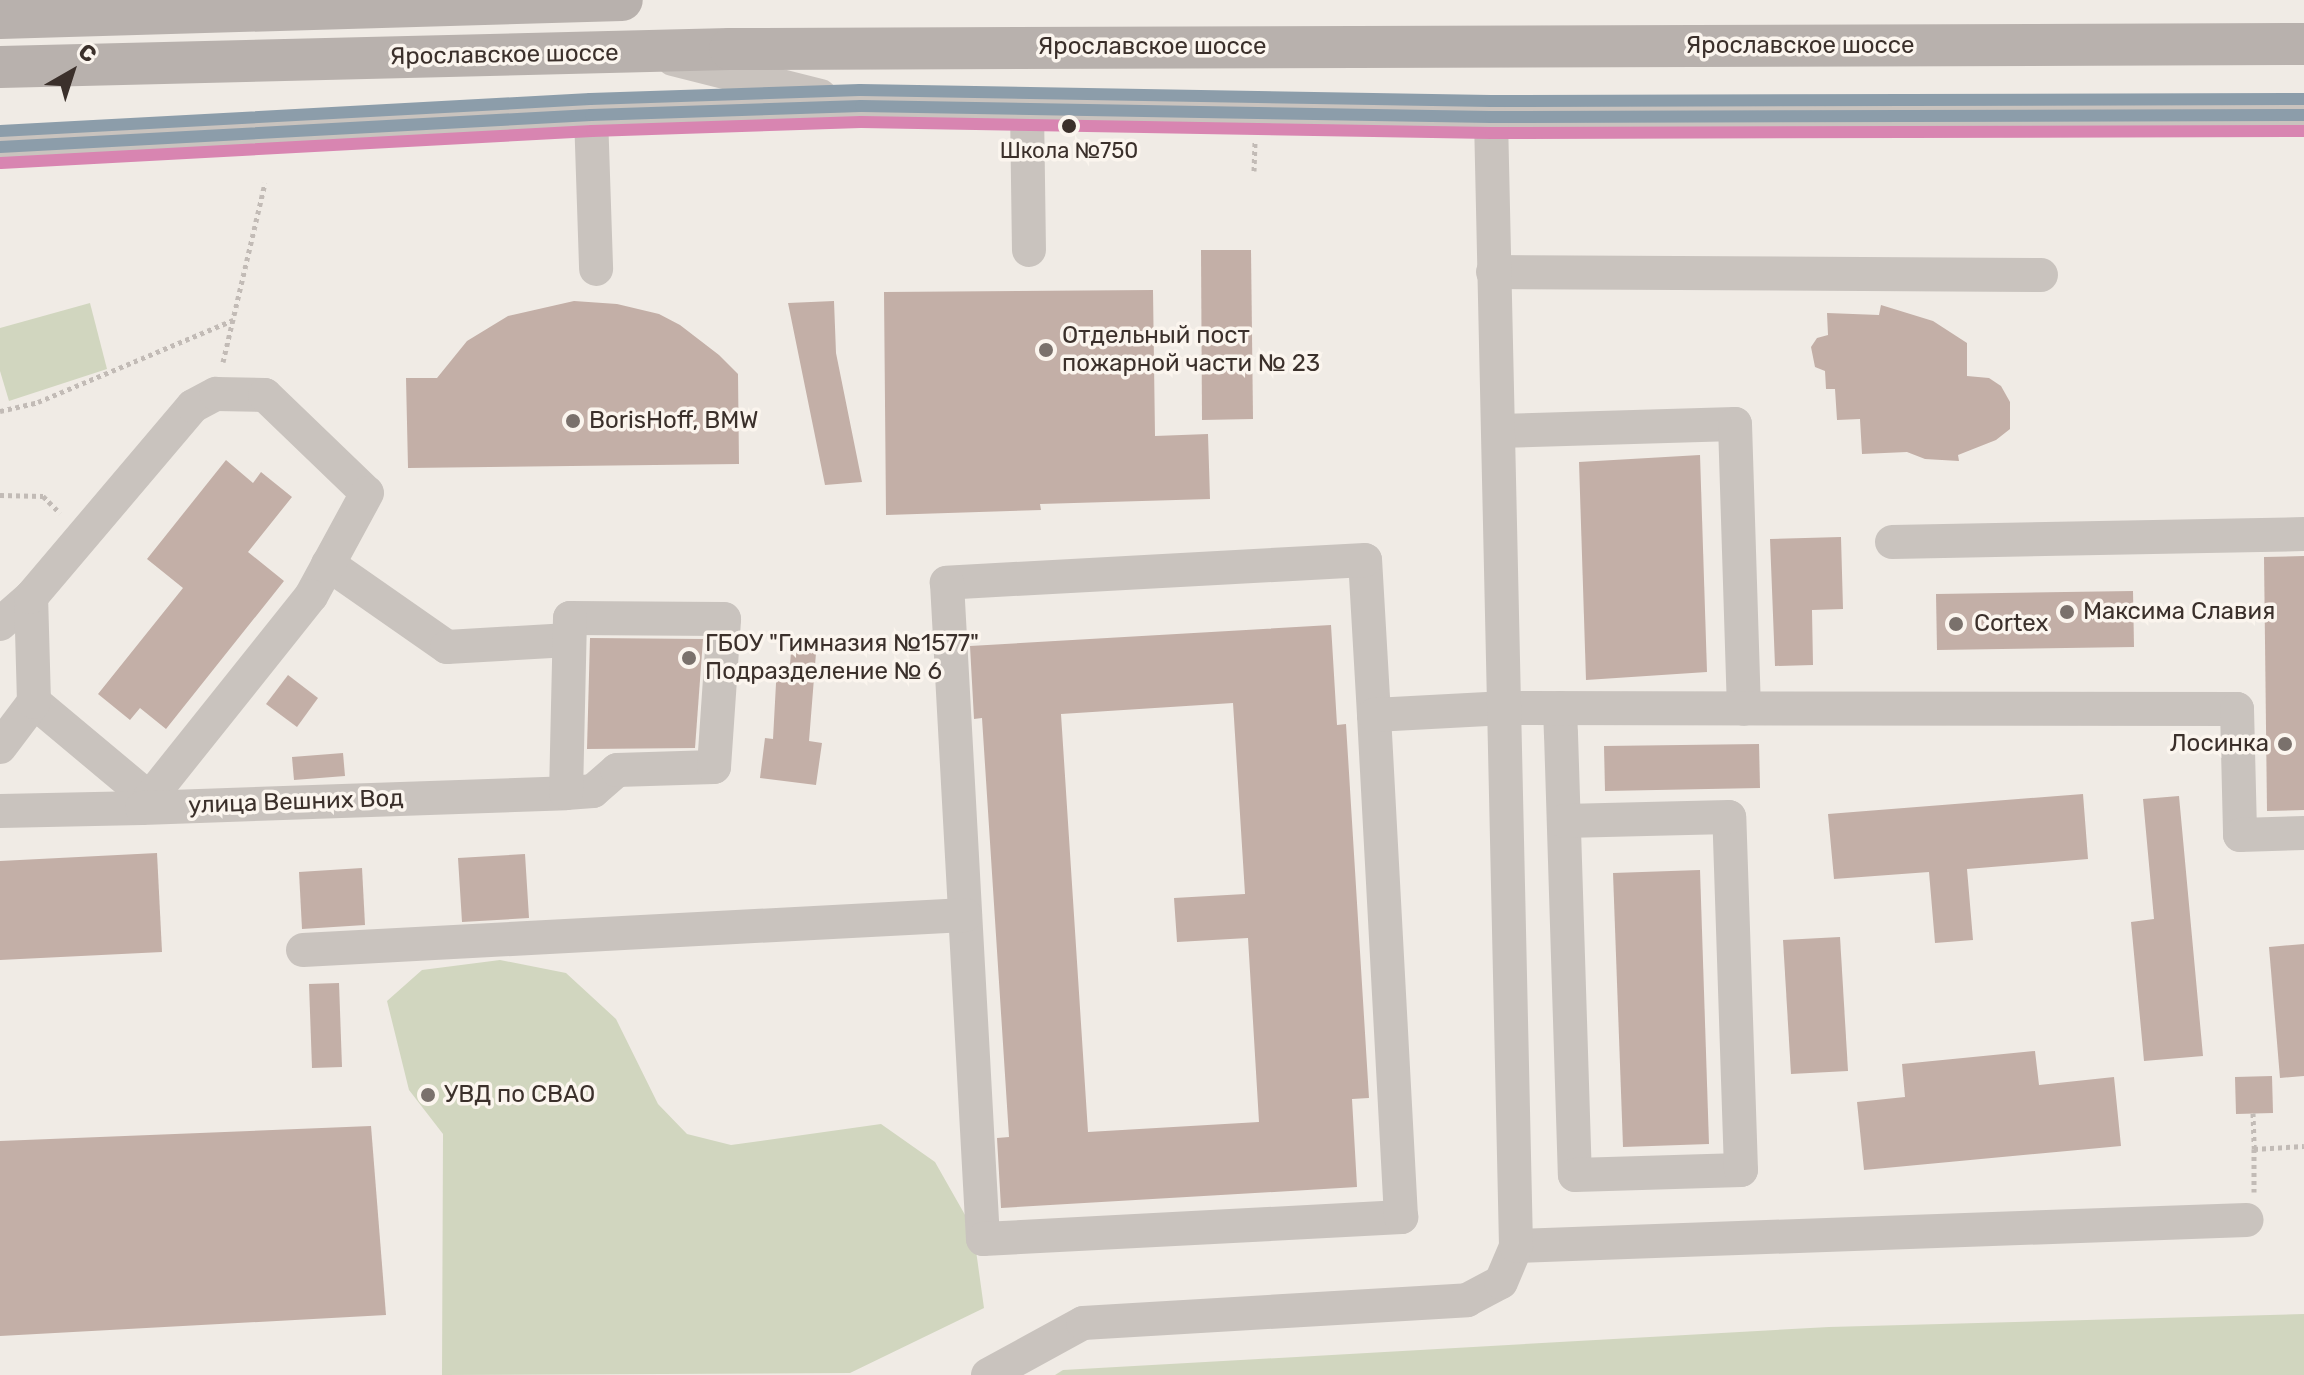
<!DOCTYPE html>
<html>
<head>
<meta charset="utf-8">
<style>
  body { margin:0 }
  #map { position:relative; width:2304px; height:1375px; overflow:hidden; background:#f0ebe5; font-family:Rubik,sans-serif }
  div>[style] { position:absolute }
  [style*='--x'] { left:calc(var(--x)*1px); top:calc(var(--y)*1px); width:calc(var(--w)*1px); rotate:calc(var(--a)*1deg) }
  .green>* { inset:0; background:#d1d6bf }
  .building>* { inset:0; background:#c3afa7 }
  .path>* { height:5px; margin-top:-2.5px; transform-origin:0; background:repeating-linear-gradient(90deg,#c2bbb6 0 4px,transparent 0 8px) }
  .minor>* { height:34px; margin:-17px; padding:0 17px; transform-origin:17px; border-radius:17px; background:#c9c3be }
  .major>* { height:42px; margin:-21px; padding:0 21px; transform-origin:21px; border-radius:21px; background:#b8b1ad }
  .bus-1>* { height:12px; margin:-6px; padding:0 6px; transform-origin:6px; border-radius:6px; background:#8c9daa }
  .bus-2>* { height:12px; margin:-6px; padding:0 6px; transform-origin:6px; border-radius:6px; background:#d885b1 }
  .bus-3>* { height:12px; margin:-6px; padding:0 6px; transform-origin:6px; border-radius:6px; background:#8c9daa }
  .dots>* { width:22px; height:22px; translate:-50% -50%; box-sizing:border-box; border:4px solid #fbf5ee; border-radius:50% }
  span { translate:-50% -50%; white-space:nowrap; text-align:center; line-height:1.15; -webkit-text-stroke:7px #fbf5ee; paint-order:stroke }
  .bus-label { font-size:22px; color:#3b302b }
  .street-label { font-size:24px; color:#3b302b }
  .poi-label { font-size:24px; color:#3b302b }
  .left { translate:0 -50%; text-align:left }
  .right { translate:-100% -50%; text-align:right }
  .north { position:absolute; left:32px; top:32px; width:80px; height:80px; -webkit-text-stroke:6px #fbf5ee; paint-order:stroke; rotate:39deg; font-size:22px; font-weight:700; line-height:32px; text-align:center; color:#3b302b }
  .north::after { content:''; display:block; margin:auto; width:28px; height:36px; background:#3b302b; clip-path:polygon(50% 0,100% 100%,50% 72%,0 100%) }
</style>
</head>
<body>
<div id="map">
  <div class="green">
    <i style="clip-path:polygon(90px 303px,107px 369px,9px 401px,0 371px,0 328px)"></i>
    <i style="clip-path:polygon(500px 960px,566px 973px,616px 1019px,658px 1104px,687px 1134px,731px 1145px,881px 1124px,935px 1162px,973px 1229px,984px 1308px,850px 1373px,442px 1375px,443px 1134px,409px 1090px,387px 1001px,422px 970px)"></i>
    <i style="clip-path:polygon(2304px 1314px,2304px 1375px,1055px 1375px,1063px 1370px,1829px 1327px)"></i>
  </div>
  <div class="building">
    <i style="clip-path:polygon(1201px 250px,1251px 250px,1253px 419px,1202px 420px)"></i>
    <i style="clip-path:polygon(1153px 290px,1155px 436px,1208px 434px,1210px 499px,1040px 504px,1041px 510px,886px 515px,884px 292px)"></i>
    <i style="clip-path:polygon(574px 301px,617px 304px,659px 314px,680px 325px,719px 355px,738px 374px,739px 464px,408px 468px,406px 378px,437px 378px,467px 341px,508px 316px)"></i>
    <i style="clip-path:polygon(834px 301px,836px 353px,862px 482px,825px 485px,788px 303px)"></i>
    <i style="clip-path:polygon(1881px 305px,1933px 321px,1967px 343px,1967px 376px,1989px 378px,2001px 386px,2010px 402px,2010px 429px,1996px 440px,1958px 455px,1959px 461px,1925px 459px,1907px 452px,1862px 454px,1860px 419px,1837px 420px,1835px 389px,1826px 389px,1825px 371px,1815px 367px,1811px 347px,1817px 338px,1828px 335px,1827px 313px,1879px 315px)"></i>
    <i style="clip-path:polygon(1700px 455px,1707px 672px,1586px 680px,1579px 462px)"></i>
    <i style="clip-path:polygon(226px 460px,253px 483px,261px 472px,292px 497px,248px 552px,284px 581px,166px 729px,140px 708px,130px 720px,98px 694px,183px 588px,147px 559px)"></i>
    <i style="clip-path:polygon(1841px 537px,1843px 609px,1812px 610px,1813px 665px,1775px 666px,1770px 539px)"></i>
    <i style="clip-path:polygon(2304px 556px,2304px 810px,2267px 811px,2264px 557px)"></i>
    <i style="clip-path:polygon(2133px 591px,2134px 647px,1937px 650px,1936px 594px)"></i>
    <i style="clip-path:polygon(evenodd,1331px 625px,1337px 725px,1346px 724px,1369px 1098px,1352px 1099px,1357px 1187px,1001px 1208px,997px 1138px,1009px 1137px,982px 718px,974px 719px,970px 646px,1331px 625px,1233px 703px,1245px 894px,1174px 898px,1177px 942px,1248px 938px,1259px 1122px,1088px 1132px,1061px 714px,1233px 703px)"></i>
    <i style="clip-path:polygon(590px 638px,703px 639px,695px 748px,587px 749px)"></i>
    <i style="clip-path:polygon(791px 651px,816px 653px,809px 741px,822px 743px,816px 785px,760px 778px,765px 738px,773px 739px,777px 665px,790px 665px)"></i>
    <i style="clip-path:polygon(288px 675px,318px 698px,297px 727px,266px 704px)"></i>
    <i style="clip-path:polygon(1759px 744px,1760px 788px,1605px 791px,1604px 746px)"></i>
    <i style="clip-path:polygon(343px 753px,345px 776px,294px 780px,292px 757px)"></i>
    <i style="clip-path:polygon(2083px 794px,2088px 859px,1967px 869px,1973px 940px,1935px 943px,1929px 872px,1834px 879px,1828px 814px)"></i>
    <i style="clip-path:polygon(2179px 796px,2203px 1056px,2144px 1061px,2131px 922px,2154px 919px,2143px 799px)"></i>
    <i style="clip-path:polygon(157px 853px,162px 952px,0 960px,0 861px)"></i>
    <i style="clip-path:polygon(525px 854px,529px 918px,462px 922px,458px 858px)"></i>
    <i style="clip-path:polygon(362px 868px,365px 925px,302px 929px,299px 872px)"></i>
    <i style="clip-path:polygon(1700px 870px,1709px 1144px,1623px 1147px,1613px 873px)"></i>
    <i style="clip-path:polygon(1840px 937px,1848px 1071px,1791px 1074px,1783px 940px)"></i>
    <i style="clip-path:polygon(2304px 944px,2304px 1076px,2280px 1078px,2269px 947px)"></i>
    <i style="clip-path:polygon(339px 983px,342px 1067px,312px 1068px,309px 984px)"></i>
    <i style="clip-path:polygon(2035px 1051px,2039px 1085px,2114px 1077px,2121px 1146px,1864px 1170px,1857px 1102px,1905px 1097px,1902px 1064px)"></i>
    <i style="clip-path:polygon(2272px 1076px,2273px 1113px,2236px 1114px,2235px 1077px)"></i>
    <i style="clip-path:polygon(371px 1126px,386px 1315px,0 1336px,0 1141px)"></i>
  </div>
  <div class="path">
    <i style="--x:1254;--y:171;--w:29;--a:-88"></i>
    <i style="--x:223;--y:362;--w:184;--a:-76.8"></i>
    <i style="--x:0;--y:411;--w:39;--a:-13"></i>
    <i style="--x:38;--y:402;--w:212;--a:-22.8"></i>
    <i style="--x:0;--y:495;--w:43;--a:1.3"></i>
    <i style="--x:43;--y:496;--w:24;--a:45"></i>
    <i style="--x:2253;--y:1113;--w:36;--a:88"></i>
    <i style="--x:2254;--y:1192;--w:43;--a:-90"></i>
    <i style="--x:2254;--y:1149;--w:50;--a:-3.4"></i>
  </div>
  <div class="minor">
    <i style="--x:673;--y:59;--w:152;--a:14.1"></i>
    <i style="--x:1027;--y:109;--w:141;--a:89.2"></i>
    <i style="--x:591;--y:115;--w:154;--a:88.1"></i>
    <i style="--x:0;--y:147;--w:592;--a:-3.1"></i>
    <i style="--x:591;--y:115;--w:270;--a:-1.9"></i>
    <i style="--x:861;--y:106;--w:630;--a:1"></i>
    <i style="--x:1491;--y:117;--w:813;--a:-0.14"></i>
    <i style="--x:1493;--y:272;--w:548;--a:0.31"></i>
    <i style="--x:1498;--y:431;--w:237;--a:-1.7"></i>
    <i style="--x:1735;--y:424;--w:285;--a:88.2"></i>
    <i style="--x:1892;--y:542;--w:412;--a:-1.1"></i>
    <i style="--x:328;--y:564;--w:145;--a:34.9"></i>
    <i style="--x:447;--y:647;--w:122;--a:-3.3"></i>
    <i style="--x:0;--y:624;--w:41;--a:-41.1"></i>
    <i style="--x:34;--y:702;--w:150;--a:39.9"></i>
    <i style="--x:1560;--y:708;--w:26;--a:88"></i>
    <i style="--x:1561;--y:734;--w:441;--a:88.2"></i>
    <i style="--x:1575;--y:1175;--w:166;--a:-1.7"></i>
    <i style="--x:1741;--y:1170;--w:353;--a:-91.9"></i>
    <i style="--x:1729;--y:817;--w:165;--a:178.6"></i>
    <i style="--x:1374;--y:715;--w:155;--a:-93.3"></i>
    <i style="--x:1365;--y:560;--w:419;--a:176.9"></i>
    <i style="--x:947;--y:583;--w:657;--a:86.86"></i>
    <i style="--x:983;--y:1239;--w:419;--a:-3"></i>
    <i style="--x:1401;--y:1217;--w:503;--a:-93.08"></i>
    <i style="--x:1374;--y:715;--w:132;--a:-3"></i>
    <i style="--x:1506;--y:708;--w:731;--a:0.08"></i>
    <i style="--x:2237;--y:709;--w:126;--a:88.6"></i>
    <i style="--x:2240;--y:835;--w:64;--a:-1.8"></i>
    <i style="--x:0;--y:747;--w:56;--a:-52.9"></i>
    <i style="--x:34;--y:702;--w:105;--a:-91.6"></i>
    <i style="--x:31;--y:597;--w:250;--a:-49.7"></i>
    <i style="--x:193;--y:406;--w:26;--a:-28"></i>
    <i style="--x:216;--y:394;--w:49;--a:1.2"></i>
    <i style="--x:265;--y:395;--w:141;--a:43.9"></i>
    <i style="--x:367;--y:493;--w:117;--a:118.5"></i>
    <i style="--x:311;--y:596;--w:271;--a:128.6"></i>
    <i style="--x:0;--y:811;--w:142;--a:-1.2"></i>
    <i style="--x:142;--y:808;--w:424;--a:-2"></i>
    <i style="--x:566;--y:793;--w:27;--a:-4"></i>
    <i style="--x:593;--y:791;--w:32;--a:-41"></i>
    <i style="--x:617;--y:770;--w:97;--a:-1.8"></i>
    <i style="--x:714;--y:767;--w:148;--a:-86.1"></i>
    <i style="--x:724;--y:619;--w:154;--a:-179.6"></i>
    <i style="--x:570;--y:618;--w:175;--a:91.3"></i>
    <i style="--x:303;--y:950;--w:663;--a:-3.03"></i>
    <i style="--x:1516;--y:1246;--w:731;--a:-2.04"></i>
    <i style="--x:988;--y:1375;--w:108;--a:-28.7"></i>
    <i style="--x:1083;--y:1323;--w:385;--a:-3.4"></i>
    <i style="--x:1467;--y:1300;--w:38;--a:-28"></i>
    <i style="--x:1501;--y:1282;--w:39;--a:-67"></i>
    <i style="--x:1516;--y:1246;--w:1129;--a:-91.27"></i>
  </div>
  <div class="major">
    <i style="--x:0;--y:18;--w:622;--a:-1.66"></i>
    <i style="--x:0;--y:67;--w:730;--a:-1.41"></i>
    <i style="--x:730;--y:49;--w:1574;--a:-0.18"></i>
  </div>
  <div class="bus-1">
    <i style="--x:0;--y:147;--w:592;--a:-3.1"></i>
    <i style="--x:591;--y:115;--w:270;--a:-1.9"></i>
    <i style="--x:861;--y:106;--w:630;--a:1"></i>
    <i style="--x:1491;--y:117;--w:813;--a:-0.14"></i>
  </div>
  <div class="bus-2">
    <i style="--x:1;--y:163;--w:592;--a:-3.1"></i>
    <i style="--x:592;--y:131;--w:269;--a:-1.9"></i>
    <i style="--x:861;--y:122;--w:630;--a:1"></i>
    <i style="--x:1491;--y:133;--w:813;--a:-0.14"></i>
  </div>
  <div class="bus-3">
    <i style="--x:0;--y:131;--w:591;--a:-3.1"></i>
    <i style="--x:590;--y:99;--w:270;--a:-1.9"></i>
    <i style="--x:860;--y:90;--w:631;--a:1"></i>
    <i style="--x:1491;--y:101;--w:813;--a:-0.14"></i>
  </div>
  <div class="dots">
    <i style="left:1069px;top:126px;background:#3b302b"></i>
    <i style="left:1046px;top:350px;background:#7a716c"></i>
    <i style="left:573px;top:421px;background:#7a716c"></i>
    <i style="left:2067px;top:612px;background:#7a716c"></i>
    <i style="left:1956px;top:624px;background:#7a716c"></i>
    <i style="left:689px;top:658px;background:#7a716c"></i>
    <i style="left:2285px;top:744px;background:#7a716c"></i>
    <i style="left:428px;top:1095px;background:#7a716c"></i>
  </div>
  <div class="bus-label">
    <span style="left:1069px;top:151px">Школа №750</span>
  </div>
  <div class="street-label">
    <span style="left:1800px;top:46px">Ярославское шоссе</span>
    <span style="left:1152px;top:47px">Ярославское шоссе</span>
    <span style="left:504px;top:55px;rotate:-1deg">Ярославское шоссе</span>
    <span style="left:296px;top:802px;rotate:-2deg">улица Вешних Вод</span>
  </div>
  <div class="poi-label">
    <span class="left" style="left:1062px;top:350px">Отдельный пост<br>пожарной части № 23</span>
    <span class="left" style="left:589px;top:421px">BorisHoff, BMW</span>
    <span class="left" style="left:2083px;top:612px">Максима Славия</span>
    <span class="left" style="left:1974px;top:624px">Cortex</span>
    <span class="left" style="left:705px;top:658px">ГБОУ "Гимназия №1577"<br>Подразделение № 6</span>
    <span class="right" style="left:2269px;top:744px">Лосинка</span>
    <span class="left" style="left:444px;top:1095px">УВД по СВАО</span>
  </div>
  <div class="north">С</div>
</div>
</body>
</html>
